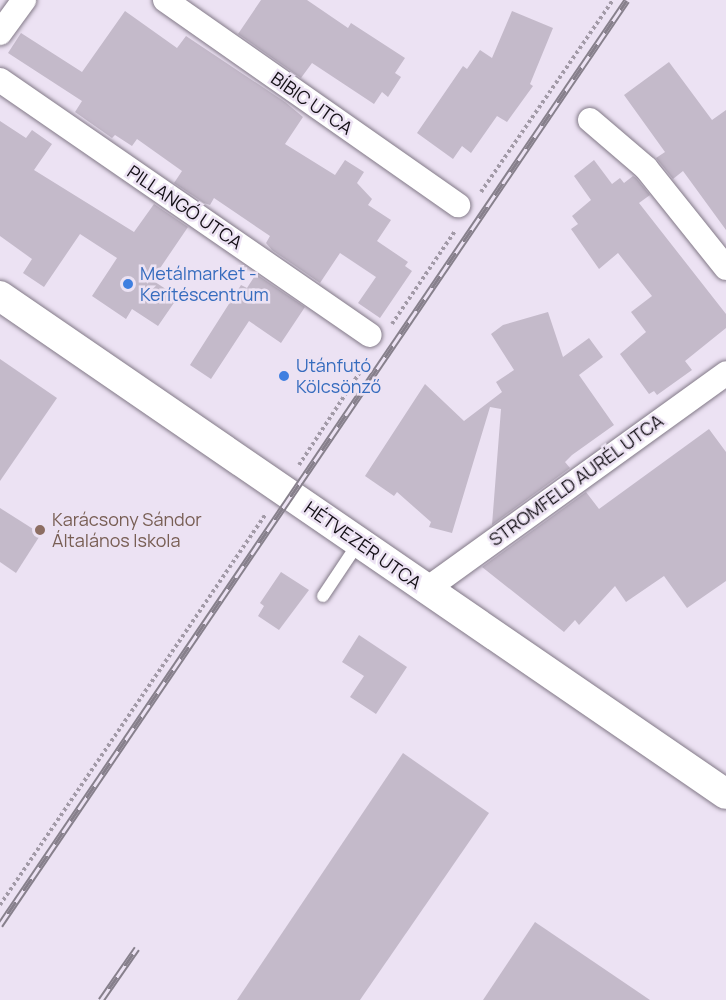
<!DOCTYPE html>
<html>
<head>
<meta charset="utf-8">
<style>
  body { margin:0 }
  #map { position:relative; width:726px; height:1000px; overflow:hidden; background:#ece2f3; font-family:Manrope,sans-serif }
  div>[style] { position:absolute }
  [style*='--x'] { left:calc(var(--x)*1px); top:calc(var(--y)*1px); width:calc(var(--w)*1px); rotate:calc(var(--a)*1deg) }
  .building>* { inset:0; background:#c4baca }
  .path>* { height:4px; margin-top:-2px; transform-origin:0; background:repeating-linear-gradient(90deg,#a29aa7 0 3px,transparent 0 6px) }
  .roads { filter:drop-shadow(0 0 2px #827987) drop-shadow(0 0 2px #827987) }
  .service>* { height:12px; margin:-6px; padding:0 6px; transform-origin:6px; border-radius:6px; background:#fff }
  .minor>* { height:24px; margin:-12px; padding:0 12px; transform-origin:12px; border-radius:12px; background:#fff }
  .tertiary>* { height:30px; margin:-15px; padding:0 15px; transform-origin:15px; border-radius:15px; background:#fff }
  .rail>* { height:7px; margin-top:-3.5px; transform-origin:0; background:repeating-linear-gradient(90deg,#ece2f3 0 14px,#87808c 0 28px); box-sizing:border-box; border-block:2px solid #87808c }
  .dots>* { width:16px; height:16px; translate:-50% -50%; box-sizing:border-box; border:3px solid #ece2f3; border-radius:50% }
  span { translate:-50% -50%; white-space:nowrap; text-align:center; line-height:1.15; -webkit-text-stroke:5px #ece2f3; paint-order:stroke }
  .street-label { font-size:18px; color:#130f15 }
  .shop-label { font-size:18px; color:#366cbe }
  .left { translate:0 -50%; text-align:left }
  .education-label { font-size:18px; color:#785e54 }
</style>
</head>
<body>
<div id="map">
  <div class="building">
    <i style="clip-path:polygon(261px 0,307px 0,348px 28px,351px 23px,405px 58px,395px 73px,401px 77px,388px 97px,382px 92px,374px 104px,312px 63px,301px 78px,238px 34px)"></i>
    <i style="clip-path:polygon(125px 11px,177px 48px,186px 36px,285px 102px,303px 117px,285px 144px,335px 175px,345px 160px,364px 172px,357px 183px,372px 199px,368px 205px,391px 220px,377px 241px,408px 262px,405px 266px,412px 271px,380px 318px,358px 303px,376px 277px,340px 253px,320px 283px,272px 250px,266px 243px,270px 236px,214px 198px,210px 205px,204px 203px,174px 183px,182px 171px,137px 139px,132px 146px,115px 135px,112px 138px,75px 112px,82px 101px,8px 53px,21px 33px,82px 72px)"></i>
    <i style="clip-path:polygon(512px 11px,553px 28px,530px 84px,533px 86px,507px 122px,497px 116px,471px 153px,462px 146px,453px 159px,417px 133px,463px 66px,467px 69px,480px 50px,492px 58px)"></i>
    <i style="clip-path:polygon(669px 62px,712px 120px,726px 110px,726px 230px,683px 171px,673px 179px,656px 158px,665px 152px,624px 95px)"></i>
    <i style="clip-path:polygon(0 121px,26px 138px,32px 130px,52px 144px,34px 170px,134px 232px,154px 204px,188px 227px,152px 280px,178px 297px,158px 326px,132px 309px,126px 319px,92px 296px,117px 258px,80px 234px,44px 287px,23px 273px,32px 259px,0 236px)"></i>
    <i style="clip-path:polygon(594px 160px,612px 184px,620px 178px,624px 183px,633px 176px,636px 178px,650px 195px,639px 203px,726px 314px,726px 328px,685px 361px,692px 370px,657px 395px,654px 391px,649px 394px,620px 354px,646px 332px,631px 312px,652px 296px,618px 253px,599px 269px,571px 229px,578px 224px,572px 216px,591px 200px,574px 176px)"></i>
    <i style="clip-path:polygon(256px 274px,305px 307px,281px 343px,249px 321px,211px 379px,190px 365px,241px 285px,247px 288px)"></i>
    <i style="clip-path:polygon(548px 312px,563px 357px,589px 338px,603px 357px,579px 375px,614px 425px,572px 455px,565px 462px,570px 468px,492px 525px,501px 409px,490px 407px,452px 533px,429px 527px,431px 522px,397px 492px,394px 496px,365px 476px,425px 384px,464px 421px,502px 392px,496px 382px,514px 370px,491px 334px,503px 325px)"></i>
    <i style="clip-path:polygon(0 359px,57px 398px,0 481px)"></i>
    <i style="clip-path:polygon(709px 429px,726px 452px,726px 581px,687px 608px,664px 576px,626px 602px,615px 586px,579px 625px,575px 620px,564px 632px,482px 567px,586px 492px,599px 509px)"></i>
    <i style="clip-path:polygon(0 508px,41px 534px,16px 573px,0 562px)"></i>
    <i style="clip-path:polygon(281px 572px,309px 590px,279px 630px,258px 616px,264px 606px,260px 603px)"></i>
    <i style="clip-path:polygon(359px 635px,407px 667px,376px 714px,350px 697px,364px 676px,342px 662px)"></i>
    <i style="clip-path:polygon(403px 753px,489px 813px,360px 1000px,237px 1000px)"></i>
    <i style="clip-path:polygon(535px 922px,650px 1000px,483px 1000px)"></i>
  </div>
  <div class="path">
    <i style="--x:481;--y:192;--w:233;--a:-55.5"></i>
    <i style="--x:392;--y:324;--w:112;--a:-55.9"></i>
    <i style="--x:299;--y:465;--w:126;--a:-56.7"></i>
    <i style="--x:0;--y:905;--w:473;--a:-55.8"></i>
  </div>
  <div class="roads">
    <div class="service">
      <i style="--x:323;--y:596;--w:65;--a:-56.3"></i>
    </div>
    <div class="minor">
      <i style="--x:165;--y:0;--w:358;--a:35"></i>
      <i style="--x:0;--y:33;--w:41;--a:-54"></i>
      <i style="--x:0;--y:80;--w:449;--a:34.6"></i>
      <i style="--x:590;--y:120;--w:74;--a:40.6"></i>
      <i style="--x:646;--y:168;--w:128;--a:51.3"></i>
      <i style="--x:427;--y:589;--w:369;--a:-35.8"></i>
    </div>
    <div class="tertiary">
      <i style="--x:0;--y:296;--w:880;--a:34.45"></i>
    </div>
  </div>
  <div class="rail">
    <i style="--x:0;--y:925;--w:1117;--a:-55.87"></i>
    <i style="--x:101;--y:1000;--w:63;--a:-55.3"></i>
  </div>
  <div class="dots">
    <i style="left:128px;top:284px;background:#3f7fe0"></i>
    <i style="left:284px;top:376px;background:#3f7fe0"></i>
    <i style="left:40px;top:530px;background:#8d6e63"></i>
  </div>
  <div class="street-label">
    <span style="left:312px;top:103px;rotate:35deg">BÍBIC UTCA</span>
    <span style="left:185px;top:207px;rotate:34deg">PILLANGÓ UTCA</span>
    <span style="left:576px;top:480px;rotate:-36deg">STROMFELD AURÉL UTCA</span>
    <span style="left:363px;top:545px;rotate:35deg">HÉTVEZÉR UTCA</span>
  </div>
  <div class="shop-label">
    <span class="left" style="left:140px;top:284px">Metálmarket -<br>Kerítéscentrum</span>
    <span class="left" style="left:296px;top:376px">Utánfutó<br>Kölcsönző</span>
  </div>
  <div class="education-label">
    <span class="left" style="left:52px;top:530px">Karácsony Sándor<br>Általános Iskola</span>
  </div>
</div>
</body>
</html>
